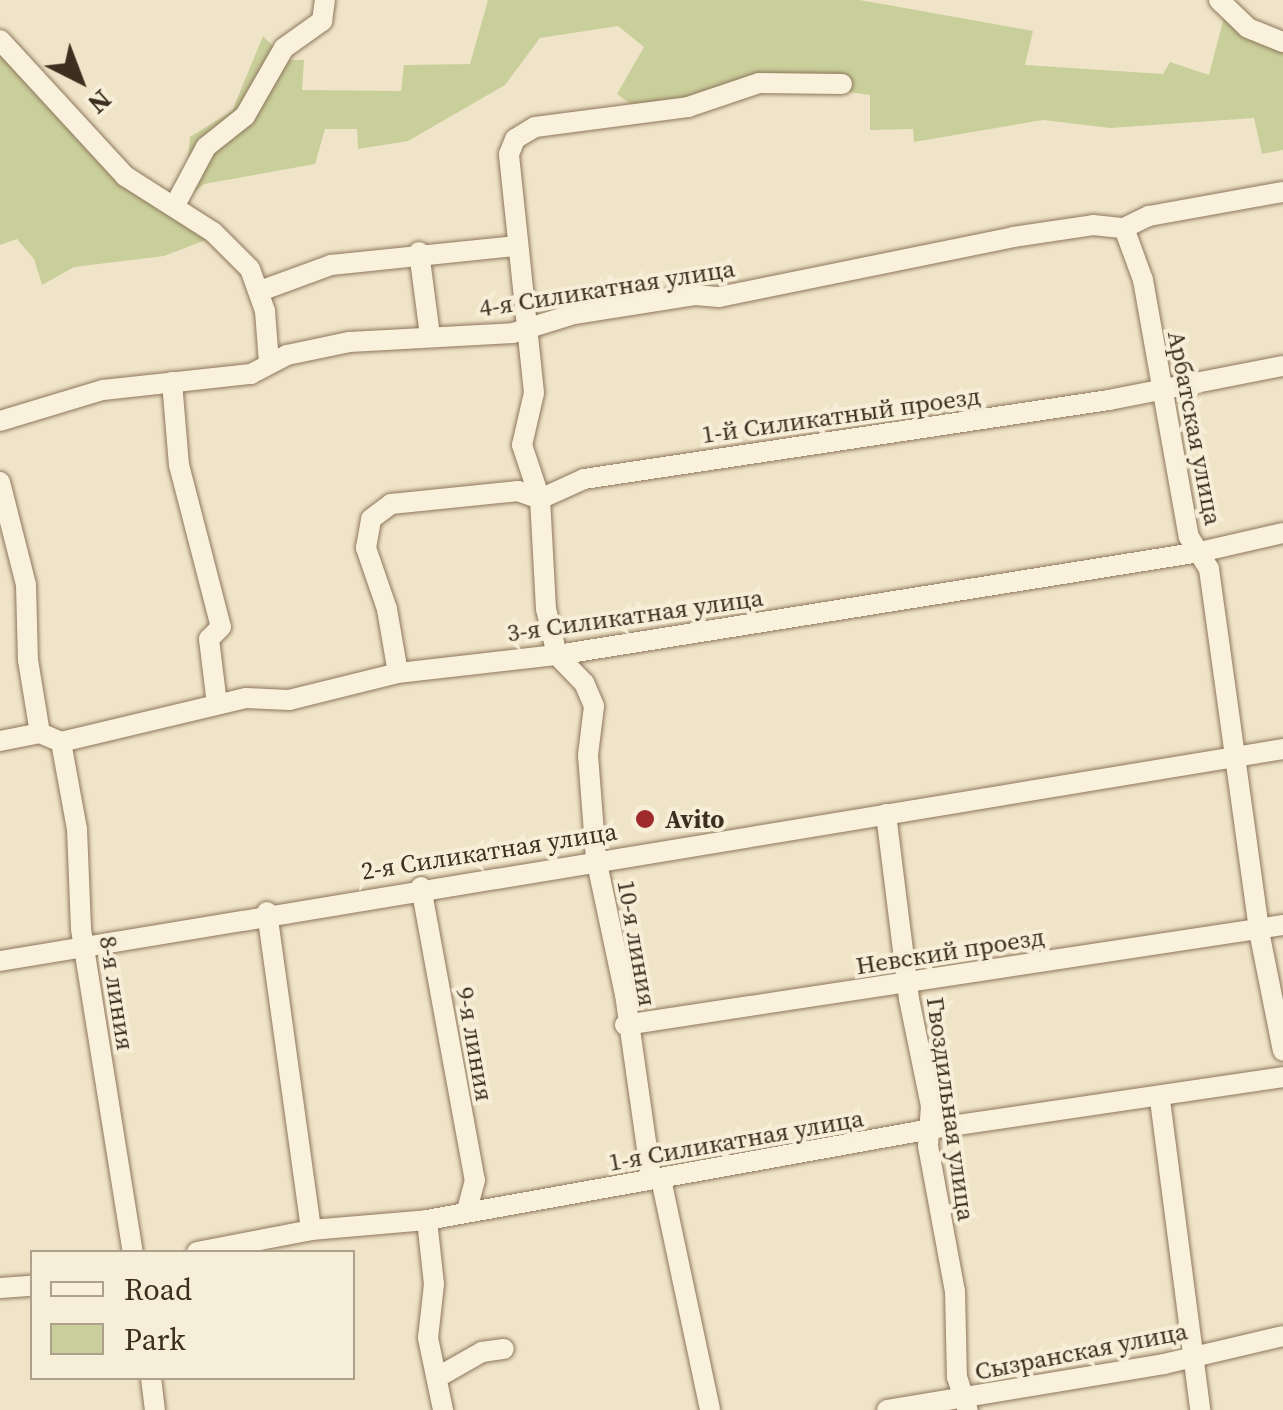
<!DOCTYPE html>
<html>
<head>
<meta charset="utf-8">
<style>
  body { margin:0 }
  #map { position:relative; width:1283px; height:1410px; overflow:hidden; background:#f0e4c8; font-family:"Source Serif 4",serif }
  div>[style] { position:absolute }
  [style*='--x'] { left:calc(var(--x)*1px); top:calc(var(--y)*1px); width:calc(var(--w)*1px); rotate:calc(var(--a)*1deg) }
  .green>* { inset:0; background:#c9cf9b }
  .roads { filter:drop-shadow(0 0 2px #8d765c) drop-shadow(0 0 2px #8d765c) }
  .minor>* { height:20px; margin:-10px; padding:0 10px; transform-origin:10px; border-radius:10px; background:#faf1dc }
  .dots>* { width:28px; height:28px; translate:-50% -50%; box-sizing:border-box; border:5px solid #f7eed8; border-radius:50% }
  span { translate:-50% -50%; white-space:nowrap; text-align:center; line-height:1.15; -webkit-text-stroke:8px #f7eed8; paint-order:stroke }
  .street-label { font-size:25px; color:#3d2e20 }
  .poi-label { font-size:25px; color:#3d2e20; font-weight:700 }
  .left { translate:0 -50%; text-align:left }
  .legend { position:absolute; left:30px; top:1250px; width:325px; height:130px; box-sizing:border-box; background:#f7eed8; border:2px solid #ada18e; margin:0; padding:12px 18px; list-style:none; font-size:30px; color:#3d2e20 }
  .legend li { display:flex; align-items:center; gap:20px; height:50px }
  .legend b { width:50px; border:2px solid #ada18e }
  .north { position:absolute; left:30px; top:30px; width:100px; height:100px; -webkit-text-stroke:8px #f7eed8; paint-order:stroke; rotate:138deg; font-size:28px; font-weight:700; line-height:40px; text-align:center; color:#3d2e20 }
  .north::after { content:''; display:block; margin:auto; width:35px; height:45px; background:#3d2e20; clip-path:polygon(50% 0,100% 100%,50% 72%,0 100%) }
</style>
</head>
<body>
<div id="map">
  <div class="green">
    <i style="clip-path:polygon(488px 0,860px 0,1033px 31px,1025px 65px,1163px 74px,1170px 62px,1209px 75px,1225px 13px,1283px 47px,1283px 150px,1262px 154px,1254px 118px,1110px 128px,1043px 120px,914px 142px,913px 129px,870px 130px,870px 95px,813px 87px,632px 105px,617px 94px,644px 47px,618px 26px,540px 38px,505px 85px,408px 141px,358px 149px,357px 129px,325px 129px,315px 164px,204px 184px,189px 196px,175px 181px,188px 163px,190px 137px,232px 111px,263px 36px,287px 60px,304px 60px,302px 90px,401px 91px,404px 65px,470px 64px)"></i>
    <i style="clip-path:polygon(0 50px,98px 159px,211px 238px,164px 256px,74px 267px,42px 285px,34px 259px,17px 239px,0 245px)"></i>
  </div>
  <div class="roads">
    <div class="minor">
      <i style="--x:1219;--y:0;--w:40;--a:44"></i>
      <i style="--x:1248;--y:28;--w:38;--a:22"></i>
      <i style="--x:0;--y:40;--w:185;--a:47.4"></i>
      <i style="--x:125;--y:176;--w:104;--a:32.5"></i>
      <i style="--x:213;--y:232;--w:52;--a:45"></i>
      <i style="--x:250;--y:269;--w:45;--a:70.3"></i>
      <i style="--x:265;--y:311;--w:52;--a:85.6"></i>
      <i style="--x:174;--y:207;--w:68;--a:-61.9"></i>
      <i style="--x:206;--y:147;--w:50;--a:-38.5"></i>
      <i style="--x:245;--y:116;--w:78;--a:-60.2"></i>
      <i style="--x:284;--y:48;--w:47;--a:-35.4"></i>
      <i style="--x:322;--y:21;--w:21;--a:-82"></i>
      <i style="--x:1124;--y:228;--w:55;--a:69.9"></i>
      <i style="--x:1143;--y:280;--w:261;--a:79.9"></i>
      <i style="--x:1189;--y:537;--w:38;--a:58"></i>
      <i style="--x:1209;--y:569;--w:365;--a:82.1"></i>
      <i style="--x:1259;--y:931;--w:122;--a:78.7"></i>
      <i style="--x:419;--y:252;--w:85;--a:82.5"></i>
      <i style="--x:260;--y:291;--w:76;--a:-20.1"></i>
      <i style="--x:331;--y:265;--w:184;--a:-5.9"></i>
      <i style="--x:172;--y:382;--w:83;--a:85.2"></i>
      <i style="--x:179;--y:465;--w:167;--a:75.5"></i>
      <i style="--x:221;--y:627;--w:17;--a:135"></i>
      <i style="--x:209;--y:639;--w:65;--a:83"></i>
      <i style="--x:0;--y:421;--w:108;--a:-16.8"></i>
      <i style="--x:103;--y:390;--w:149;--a:-6.2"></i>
      <i style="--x:251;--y:374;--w:41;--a:-27.8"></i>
      <i style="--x:287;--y:355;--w:63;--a:-11.8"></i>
      <i style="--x:349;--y:342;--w:164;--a:-3.1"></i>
      <i style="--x:513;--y:333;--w:64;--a:-17.3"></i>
      <i style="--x:574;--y:314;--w:122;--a:-8.9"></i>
      <i style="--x:695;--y:295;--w:24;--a:5"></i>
      <i style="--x:719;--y:297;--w:300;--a:-11.5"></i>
      <i style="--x:1013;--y:237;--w:81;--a:-8.5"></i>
      <i style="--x:1093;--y:225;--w:31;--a:6"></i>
      <i style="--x:1124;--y:228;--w:28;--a:-26"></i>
      <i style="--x:1149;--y:216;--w:136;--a:-10.2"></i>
      <i style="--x:0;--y:482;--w:106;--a:75.8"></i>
      <i style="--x:26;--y:585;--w:75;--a:88.5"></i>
      <i style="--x:28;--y:660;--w:74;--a:80.7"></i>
      <i style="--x:398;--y:673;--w:65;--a:-99.8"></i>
      <i style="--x:387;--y:609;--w:65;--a:-109"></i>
      <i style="--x:366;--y:548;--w:29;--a:-80"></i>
      <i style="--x:371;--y:519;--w:25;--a:-37"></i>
      <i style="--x:391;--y:504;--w:128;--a:-5.8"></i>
      <i style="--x:518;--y:491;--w:23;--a:20"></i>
      <i style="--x:540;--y:499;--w:48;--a:-24.4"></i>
      <i style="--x:584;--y:479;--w:531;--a:-8.56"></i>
      <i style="--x:1109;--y:400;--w:177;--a:-11.1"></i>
      <i style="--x:0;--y:741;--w:41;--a:-11.3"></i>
      <i style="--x:40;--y:733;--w:23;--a:23"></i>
      <i style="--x:61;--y:742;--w:190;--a:-13.4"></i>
      <i style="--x:246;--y:698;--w:43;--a:2.7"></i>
      <i style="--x:289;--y:700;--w:112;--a:-13.9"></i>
      <i style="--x:398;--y:673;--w:160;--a:-6.5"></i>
      <i style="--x:557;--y:655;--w:651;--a:-9.1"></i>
      <i style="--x:1200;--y:552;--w:85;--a:-12.9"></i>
      <i style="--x:61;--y:742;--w:88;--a:79.6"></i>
      <i style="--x:77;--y:829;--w:100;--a:87.7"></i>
      <i style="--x:81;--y:929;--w:327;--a:80.9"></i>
      <i style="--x:886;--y:814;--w:186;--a:82.9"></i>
      <i style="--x:909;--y:999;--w:109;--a:78.4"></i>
      <i style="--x:931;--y:1106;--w:40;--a:94.3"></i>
      <i style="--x:928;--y:1146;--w:147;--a:79.5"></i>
      <i style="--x:955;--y:1291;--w:86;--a:88.7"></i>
      <i style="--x:957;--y:1377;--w:35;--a:72"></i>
      <i style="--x:421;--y:887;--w:298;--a:79.6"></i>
      <i style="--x:475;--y:1180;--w:30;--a:105"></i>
      <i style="--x:267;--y:912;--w:321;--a:82.1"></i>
      <i style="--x:0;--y:961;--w:1300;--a:-9.38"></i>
      <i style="--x:625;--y:1025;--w:666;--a:-8.64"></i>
      <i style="--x:1160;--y:1100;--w:313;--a:82.6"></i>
      <i style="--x:651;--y:1177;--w:184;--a:-98.1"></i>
      <i style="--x:625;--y:995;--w:139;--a:-102"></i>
      <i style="--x:596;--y:859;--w:104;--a:-94.4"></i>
      <i style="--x:588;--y:755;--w:49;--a:-83"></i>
      <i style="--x:594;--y:706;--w:25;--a:-113"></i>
      <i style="--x:584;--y:683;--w:39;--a:-134"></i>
      <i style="--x:557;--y:655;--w:47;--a:-103.4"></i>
      <i style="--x:546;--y:609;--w:110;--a:-93.1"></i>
      <i style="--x:540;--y:499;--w:57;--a:-108.4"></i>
      <i style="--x:522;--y:445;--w:53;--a:-77"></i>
      <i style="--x:534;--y:393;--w:240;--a:-96"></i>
      <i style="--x:509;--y:154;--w:16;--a:-68"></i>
      <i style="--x:515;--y:139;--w:23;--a:-31"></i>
      <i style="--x:535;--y:127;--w:154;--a:-7.4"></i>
      <i style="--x:688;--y:107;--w:75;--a:-18.7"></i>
      <i style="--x:759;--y:83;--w:83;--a:0.7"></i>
      <i style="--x:661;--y:1179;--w:236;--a:78"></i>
      <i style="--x:427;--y:1220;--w:64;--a:83.8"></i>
      <i style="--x:434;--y:1284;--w:54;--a:96.3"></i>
      <i style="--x:428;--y:1338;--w:74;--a:78.2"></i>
      <i style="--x:197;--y:1252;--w:116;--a:-10.9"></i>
      <i style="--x:311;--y:1230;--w:116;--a:-4.9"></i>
      <i style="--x:427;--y:1220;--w:512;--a:-10.23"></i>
      <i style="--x:931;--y:1129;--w:356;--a:-8.4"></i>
      <i style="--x:0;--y:1288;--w:32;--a:-4"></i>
      <i style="--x:438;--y:1377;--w:51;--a:-29.6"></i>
      <i style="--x:482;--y:1352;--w:22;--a:-8"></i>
      <i style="--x:151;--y:1378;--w:32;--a:83"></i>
      <i style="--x:887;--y:1410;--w:281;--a:-9.4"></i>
      <i style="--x:1164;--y:1364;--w:122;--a:-13.2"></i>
    </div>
  </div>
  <div class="dots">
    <i style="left:645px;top:819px;background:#9e2a2b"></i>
  </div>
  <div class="street-label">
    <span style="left:607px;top:288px;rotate:-9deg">4-я Силикатная улица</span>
    <span style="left:841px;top:415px;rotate:-8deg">1-й Силикатный проезд</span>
    <span style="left:1195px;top:428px;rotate:79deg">Арбатская улица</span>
    <span style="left:635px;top:615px;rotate:-8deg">3-я Силикатная улица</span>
    <span style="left:489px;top:851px;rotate:-9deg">2-я Силикатная улица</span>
    <span style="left:637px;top:943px;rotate:80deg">10-я линия</span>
    <span style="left:950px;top:951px;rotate:-9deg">Невский проезд</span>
    <span style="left:117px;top:993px;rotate:81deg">8-я линия</span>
    <span style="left:475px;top:1044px;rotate:80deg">9-я линия</span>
    <span style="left:951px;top:1109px;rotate:82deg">Гвоздильная улица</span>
    <span style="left:736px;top:1140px;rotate:-10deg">1-я Силикатная улица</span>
    <span style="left:1081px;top:1351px;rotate:-11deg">Сызранская улица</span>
  </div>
  <div class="poi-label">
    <span class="left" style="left:665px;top:819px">Avito</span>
  </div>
  <ul class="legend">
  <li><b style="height:12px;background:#faf1dc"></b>Road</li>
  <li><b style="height:28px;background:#c9cf9b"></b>Park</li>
  </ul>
  <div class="north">N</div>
</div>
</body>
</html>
